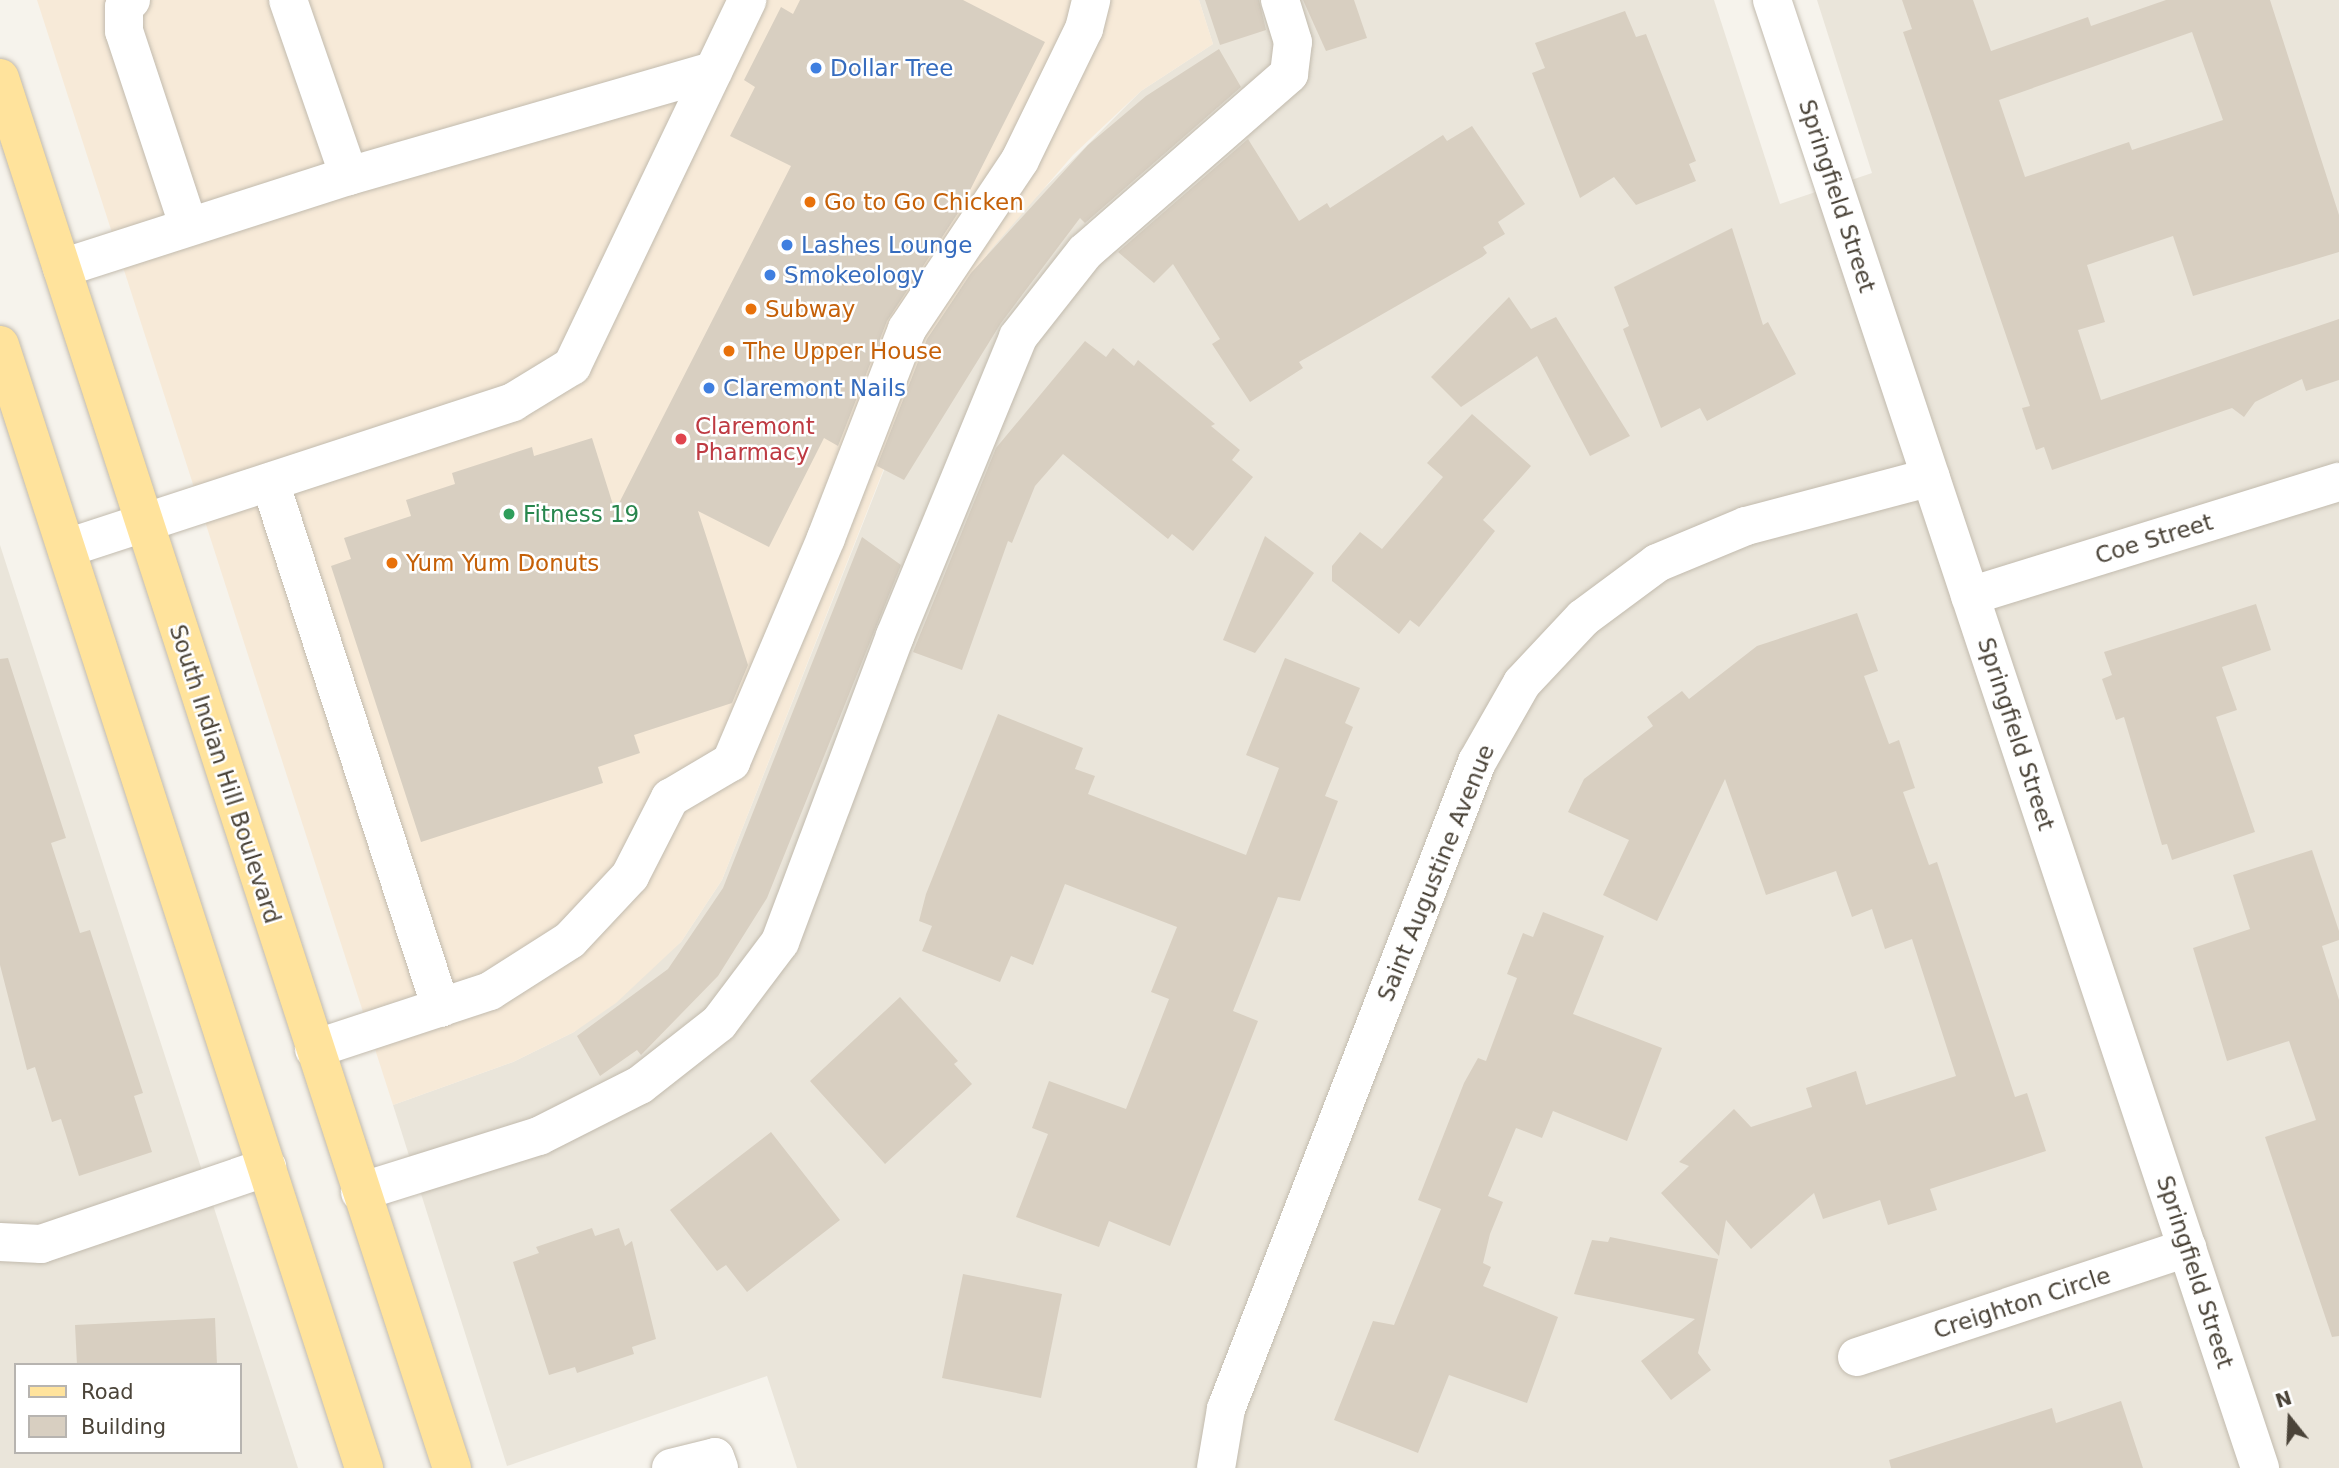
<!DOCTYPE html>
<html>
<head>
<meta charset="utf-8">
<style>
  body { margin:0 }
  #map { position:relative; width:2339px; height:1468px; overflow:hidden; background:#f6f3ec; font-family:"DejaVu Sans",sans-serif }
  div>[style] { position:absolute }
  [style*='--x'] { left:calc(var(--x)*1px); top:calc(var(--y)*1px); width:calc(var(--w)*1px); rotate:calc(var(--a)*1deg) }
  .residential>* { inset:0; background:#eae5da }
  .commercial>* { inset:0; background:#f7ead8 }
  .building>* { inset:0; background:#d8cfc1 }
  .roads { filter:drop-shadow(0 0 2px #c2bbae) drop-shadow(0 0 2px #c2bbae) }
  .minor>* { height:38px; margin:-19px; padding:0 19px; transform-origin:19px; border-radius:19px; background:#fff }
  .major>* { height:38px; margin:-19px; padding:0 19px; transform-origin:19px; border-radius:19px; background:#ffe39c }
  .dots>* { width:19px; height:19px; translate:-50% -50%; box-sizing:border-box; border:4px solid #fff; border-radius:50% }
  span { translate:-50% -50%; white-space:nowrap; text-align:center; line-height:1.15; -webkit-text-stroke:5px #fff; paint-order:stroke }
  .shop-label { font-size:23px; color:#366cbe }
  .left { translate:0 -50%; text-align:left }
  .street-label { font-size:23px; color:#4b4439 }
  .food-label { font-size:23px; color:#c56008 }
  .health-label { font-size:23px; color:#be3a42 }
  .leisure-label { font-size:23px; color:#27864d }
  .legend { position:absolute; left:14px; top:1363px; width:228px; height:91px; box-sizing:border-box; background:#fff; border:2px solid #b7b4b0; margin:0; padding:9px 12px; list-style:none; font-size:21px; color:#4b4439 }
  .legend li { display:flex; align-items:center; gap:14px; height:35px }
  .legend b { width:35px; border:2px solid #b7b4b0 }
  .north { position:absolute; left:2255px; top:1384px; width:70px; height:70px; -webkit-text-stroke:5px #fff; paint-order:stroke; rotate:342deg; font-size:19px; font-weight:700; line-height:28px; text-align:center; color:#4b4439 }
  .north::after { content:''; display:block; margin:auto; width:24px; height:32px; background:#4b4439; clip-path:polygon(50% 0,100% 100%,50% 72%,0 100%) }
</style>
</head>
<body>
<div id="map">
  <div class="residential">
    <i style="clip-path:polygon(1199px 0,1714px 0,1780px 204px,1872px 173px,1817px 0,2339px 0,2339px 1468px,797px 1468px,767px 1376px,507px 1466px,393px 1105px,513px 1062px,574px 1032px,681px 942px,722px 880px,930px 354px,988px 253px,1017px 216px,1141px 91px,1213px 44px)"></i>
    <i style="clip-path:polygon(evenodd,0 545px,298px 1468px,0 1468px,0 545px,16px 1365px,240px 1365px,240px 1452px,16px 1452px,16px 1365px)"></i>
  </div>
  <div class="commercial">
    <i style="clip-path:polygon(37px 0,1199px 0,1213px 44px,1141px 91px,1073px 155px,988px 253px,957px 306px,929px 354px,722px 880px,681px 942px,616px 1003px,574px 1032px,513px 1062px,393px 1105px)"></i>
  </div>
  <div class="building">
    <i style="clip-path:polygon(800px 0,963px 0,1045px 42px,960px 210px,887px 321px,838px 446px,824px 438px,769px 547px,698px 511px,748px 665px,732px 703px,634px 735px,640px 753px,598px 767px,603px 783px,421px 842px,331px 566px,351px 559px,344px 538px,411px 516px,406px 500px,455px 484px,452px 473px,532px 447px,534px 456px,592px 438px,615px 511px,791px 166px,730px 136px,755px 87px,744px 80px,781px 7px,793px 14px)"></i>
    <i style="clip-path:polygon(1205px 0,1259px 0,1266px 30px,1220px 45px)"></i>
    <i style="clip-path:polygon(1303px 0,1354px 0,1367px 38px,1326px 51px)"></i>
    <i style="clip-path:polygon(evenodd,1902px 0,1973px 0,1991px 51px,2088px 17px,2091px 26px,2166px 0,2270px 0,2339px 215px,2339px 252px,2193px 296px,2173px 236px,2087px 265px,2105px 322px,2078px 330px,2101px 400px,2339px 319px,2339px 380px,2306px 391px,2302px 379px,2255px 402px,2244px 417px,2232px 408px,2052px 470px,2044px 447px,2036px 450px,2022px 408px,2030px 406px,1903px 32px,1912px 29px,1902px 0,2192px 32px,2223px 120px,2132px 150px,2129px 142px,2025px 177px,1999px 100px,2192px 32px)"></i>
    <i style="clip-path:polygon(1625px 11px,1636px 37px,1646px 34px,1696px 161px,1689px 164px,1696px 181px,1636px 205px,1614px 177px,1580px 198px,1532px 73px,1545px 68px,1535px 43px)"></i>
    <i style="clip-path:polygon(1219px 49px,1241px 87px,1085px 223px,1080px 218px,1001px 323px,904px 480px,877px 466px,927px 339px,971px 273px,1088px 145px,1146px 96px)"></i>
    <i style="clip-path:polygon(1472px 126px,1525px 204px,1498px 222px,1505px 234px,1483px 247px,1487px 253px,1482px 257px,1299px 362px,1303px 368px,1250px 402px,1212px 344px,1220px 339px,1173px 264px,1154px 283px,1118px 252px,1248px 139px,1299px 221px,1327px 203px,1330px 208px,1443px 135px,1447px 141px)"></i>
    <i style="clip-path:polygon(1732px 228px,1763px 325px,1768px 322px,1796px 374px,1707px 421px,1700px 408px,1661px 428px,1623px 329px,1629px 326px,1614px 287px)"></i>
    <i style="clip-path:polygon(1509px 297px,1531px 329px,1556px 317px,1630px 436px,1590px 456px,1537px 356px,1461px 407px,1431px 377px)"></i>
    <i style="clip-path:polygon(1085px 341px,1106px 357px,1113px 348px,1134px 366px,1138px 360px,1215px 424px,1211px 426px,1240px 450px,1232px 460px,1253px 477px,1193px 551px,1172px 534px,1168px 539px,1063px 454px,1035px 486px,1012px 543px,1008px 541px,962px 670px,913px 652px,996px 448px)"></i>
    <i style="clip-path:polygon(1472px 414px,1531px 466px,1483px 520px,1495px 531px,1419px 627px,1410px 620px,1399px 634px,1332px 581px,1332px 566px,1360px 532px,1382px 549px,1443px 477px,1427px 463px)"></i>
    <i style="clip-path:polygon(1265px 536px,1314px 573px,1255px 653px,1223px 640px)"></i>
    <i style="clip-path:polygon(862px 537px,901px 565px,767px 898px,718px 976px,641px 1055px,637px 1050px,600px 1076px,577px 1036px,668px 969px,723px 888px)"></i>
    <i style="clip-path:polygon(2256px 604px,2271px 650px,2222px 667px,2237px 710px,2216px 717px,2255px 832px,2172px 860px,2167px 844px,2162px 845px,2124px 717px,2116px 720px,2102px 679px,2112px 675px,2104px 652px)"></i>
    <i style="clip-path:polygon(1857px 613px,1878px 671px,1864px 676px,1889px 744px,1899px 740px,1915px 788px,1903px 792px,1929px 865px,1937px 862px,2015px 1097px,2027px 1093px,2046px 1151px,1930px 1189px,1937px 1210px,1888px 1225px,1880px 1200px,1823px 1219px,1814px 1193px,1751px 1249px,1726px 1220px,1719px 1256px,1661px 1193px,1689px 1166px,1679px 1162px,1734px 1109px,1751px 1127px,1812px 1107px,1806px 1088px,1856px 1071px,1866px 1105px,1956px 1076px,1912px 939px,1885px 949px,1872px 909px,1852px 917px,1836px 871px,1766px 895px,1725px 779px,1657px 921px,1603px 895px,1629px 840px,1568px 812px,1584px 779px,1653px 726px,1647px 717px,1682px 691px,1689px 699px,1757px 646px)"></i>
    <i style="clip-path:polygon(8px 658px,66px 838px,51px 843px,80px 933px,90px 930px,143px 1093px,134px 1096px,152px 1152px,79px 1176px,61px 1119px,52px 1122px,35px 1067px,27px 1070px,0 965px,0 659px)"></i>
    <i style="clip-path:polygon(1285px 658px,1360px 688px,1345px 723px,1353px 727px,1325px 796px,1338px 801px,1300px 901px,1278px 897px,1233px 1011px,1258px 1021px,1170px 1246px,1109px 1221px,1099px 1247px,1016px 1217px,1048px 1134px,1032px 1128px,1049px 1081px,1126px 1109px,1169px 999px,1151px 992px,1177px 927px,1065px 884px,1033px 965px,1011px 956px,1000px 982px,922px 951px,932px 926px,919px 921px,926px 894px,998px 714px,1083px 748px,1075px 769px,1095px 776px,1088px 794px,1246px 855px,1279px 768px,1246px 755px)"></i>
    <i style="clip-path:polygon(2312px 850px,2339px 931px,2339px 940px,2322px 946px,2339px 1000px,2339px 1336px,2332px 1337px,2265px 1137px,2316px 1120px,2289px 1041px,2227px 1061px,2193px 948px,2250px 929px,2233px 875px)"></i>
    <i style="clip-path:polygon(1543px 912px,1604px 936px,1573px 1014px,1662px 1048px,1627px 1141px,1553px 1111px,1542px 1138px,1516px 1128px,1488px 1196px,1503px 1202px,1490px 1234px,1483px 1263px,1491px 1267px,1483px 1286px,1558px 1317px,1527px 1403px,1449px 1375px,1418px 1453px,1334px 1420px,1373px 1321px,1394px 1325px,1441px 1209px,1418px 1200px,1464px 1083px,1478px 1058px,1486px 1061px,1517px 978px,1507px 974px,1523px 933px,1533px 937px)"></i>
    <i style="clip-path:polygon(900px 997px,958px 1061px,954px 1064px,972px 1084px,885px 1164px,810px 1081px)"></i>
    <i style="clip-path:polygon(771px 1132px,840px 1220px,747px 1292px,726px 1265px,717px 1271px,670px 1210px)"></i>
    <i style="clip-path:polygon(592px 1228px,595px 1236px,619px 1228px,625px 1246px,632px 1241px,656px 1339px,632px 1347px,634px 1354px,577px 1373px,575px 1367px,549px 1375px,513px 1262px,539px 1253px,536px 1247px)"></i>
    <i style="clip-path:polygon(1610px 1237px,1718px 1259px,1698px 1353px,1711px 1370px,1671px 1400px,1641px 1361px,1695px 1319px,1574px 1294px,1592px 1240px,1608px 1242px)"></i>
    <i style="clip-path:polygon(963px 1274px,1062px 1294px,1041px 1398px,942px 1378px)"></i>
    <i style="clip-path:polygon(215px 1318px,217px 1365px,77px 1365px,75px 1325px)"></i>
    <i style="clip-path:polygon(2121px 1401px,2143px 1468px,1891px 1468px,1889px 1460px,2052px 1408px,2056px 1423px)"></i>
  </div>
  <div class="roads">
    <div class="minor">
      <i style="--x:131;--y:0;--w:10;--a:135"></i>
      <i style="--x:124;--y:7;--w:24;--a:90"></i>
      <i style="--x:124;--y:31;--w:206;--a:71.7"></i>
      <i style="--x:288;--y:0;--w:186;--a:70.9"></i>
      <i style="--x:1772;--y:0;--w:1547;--a:71.61"></i>
      <i style="--x:62;--y:268;--w:301;--a:-17.8"></i>
      <i style="--x:349;--y:176;--w:379;--a:-16.1"></i>
      <i style="--x:270;--y:482;--w:553;--a:71.99"></i>
      <i style="--x:67;--y:548;--w:469;--a:-18.1"></i>
      <i style="--x:513;--y:402;--w:69;--a:-31.4"></i>
      <i style="--x:572;--y:366;--w:406;--a:-64.4"></i>
      <i style="--x:1970;--y:596;--w:386;--a:-17.2"></i>
      <i style="--x:314;--y:1049;--w:185;--a:-18.2"></i>
      <i style="--x:490;--y:991;--w:95;--a:-32.5"></i>
      <i style="--x:570;--y:940;--w:88;--a:-46.8"></i>
      <i style="--x:630;--y:876;--w:88;--a:-62.9"></i>
      <i style="--x:670;--y:798;--w:71;--a:-30.5"></i>
      <i style="--x:731;--y:762;--w:243;--a:-67"></i>
      <i style="--x:826;--y:538;--w:224;--a:-68.8"></i>
      <i style="--x:907;--y:329;--w:203;--a:-56.2"></i>
      <i style="--x:1020;--y:160;--w:146;--a:-64"></i>
      <i style="--x:1084;--y:29;--w:30;--a:-76"></i>
      <i style="--x:360;--y:1192;--w:188;--a:-17.4"></i>
      <i style="--x:539;--y:1136;--w:113;--a:-26.8"></i>
      <i style="--x:640;--y:1085;--w:100;--a:-38.1"></i>
      <i style="--x:719;--y:1023;--w:101;--a:-53"></i>
      <i style="--x:780;--y:942;--w:327;--a:-69.4"></i>
      <i style="--x:895;--y:636;--w:323;--a:-67.6"></i>
      <i style="--x:1018;--y:337;--w:108;--a:-51.8"></i>
      <i style="--x:1085;--y:252;--w:271;--a:-41.1"></i>
      <i style="--x:1289;--y:74;--w:32;--a:-83"></i>
      <i style="--x:1293;--y:42;--w:44;--a:-107.2"></i>
      <i style="--x:0;--y:1242;--w:41;--a:2.8"></i>
      <i style="--x:41;--y:1244;--w:239;--a:-18.8"></i>
      <i style="--x:1857;--y:1357;--w:348;--a:-18.3"></i>
      <i style="--x:671;--y:1468;--w:45;--a:-14"></i>
      <i style="--x:715;--y:1457;--w:12;--a:70"></i>
      <i style="--x:1216;--y:1468;--w:60;--a:-80.4"></i>
      <i style="--x:1226;--y:1409;--w:694;--a:-68.8"></i>
      <i style="--x:1477;--y:762;--w:91;--a:-60.3"></i>
      <i style="--x:1522;--y:683;--w:89;--a:-46.8"></i>
      <i style="--x:1583;--y:618;--w:92;--a:-36.6"></i>
      <i style="--x:1657;--y:563;--w:96;--a:-22.6"></i>
      <i style="--x:1746;--y:526;--w:191;--a:-14.8"></i>
    </div>
    <div class="major">
      <i style="--x:0;--y:78;--w:1462;--a:71.99"></i>
      <i style="--x:0;--y:345;--w:1181;--a:72.04"></i>
    </div>
  </div>
  <div class="dots">
    <i style="left:816px;top:68px;background:#3f7fe0"></i>
    <i style="left:810px;top:202px;background:#e8710a"></i>
    <i style="left:787px;top:245px;background:#3f7fe0"></i>
    <i style="left:770px;top:275px;background:#3f7fe0"></i>
    <i style="left:751px;top:309px;background:#e8710a"></i>
    <i style="left:729px;top:351px;background:#e8710a"></i>
    <i style="left:709px;top:388px;background:#3f7fe0"></i>
    <i style="left:681px;top:439px;background:#e0444e"></i>
    <i style="left:509px;top:514px;background:#2e9e5b"></i>
    <i style="left:392px;top:563px;background:#e8710a"></i>
  </div>
  <div class="shop-label">
    <span class="left" style="left:830px;top:68px">Dollar Tree</span>
    <span class="left" style="left:801px;top:245px">Lashes Lounge</span>
    <span class="left" style="left:784px;top:275px">Smokeology</span>
    <span class="left" style="left:723px;top:388px">Claremont Nails</span>
  </div>
  <div class="street-label">
    <span style="left:1837px;top:196px;rotate:72deg">Springfield Street</span>
    <span style="left:2154px;top:539px;rotate:-17deg">Coe Street</span>
    <span style="left:2016px;top:734px;rotate:72deg">Springfield Street</span>
    <span style="left:225px;top:774px;rotate:72deg">South Indian Hill Boulevard</span>
    <span style="left:1436px;top:873px;rotate:-68deg">Saint Augustine Avenue</span>
    <span style="left:2195px;top:1272px;rotate:72deg">Springfield Street</span>
    <span style="left:2022px;top:1303px;rotate:-18deg">Creighton Circle</span>
  </div>
  <div class="food-label">
    <span class="left" style="left:824px;top:202px">Go to Go Chicken</span>
    <span class="left" style="left:765px;top:309px">Subway</span>
    <span class="left" style="left:743px;top:351px">The Upper House</span>
    <span class="left" style="left:406px;top:563px">Yum Yum Donuts</span>
  </div>
  <div class="health-label">
    <span class="left" style="left:695px;top:439px">Claremont<br>Pharmacy</span>
  </div>
  <div class="leisure-label">
    <span class="left" style="left:523px;top:514px">Fitness 19</span>
  </div>
  <ul class="legend">
  <li><b style="height:9px;background:#ffe39c"></b>Road</li>
  <li><b style="height:19px;background:#d8cfc1"></b>Building</li>
  </ul>
  <div class="north">N</div>
</div>
</body>
</html>
